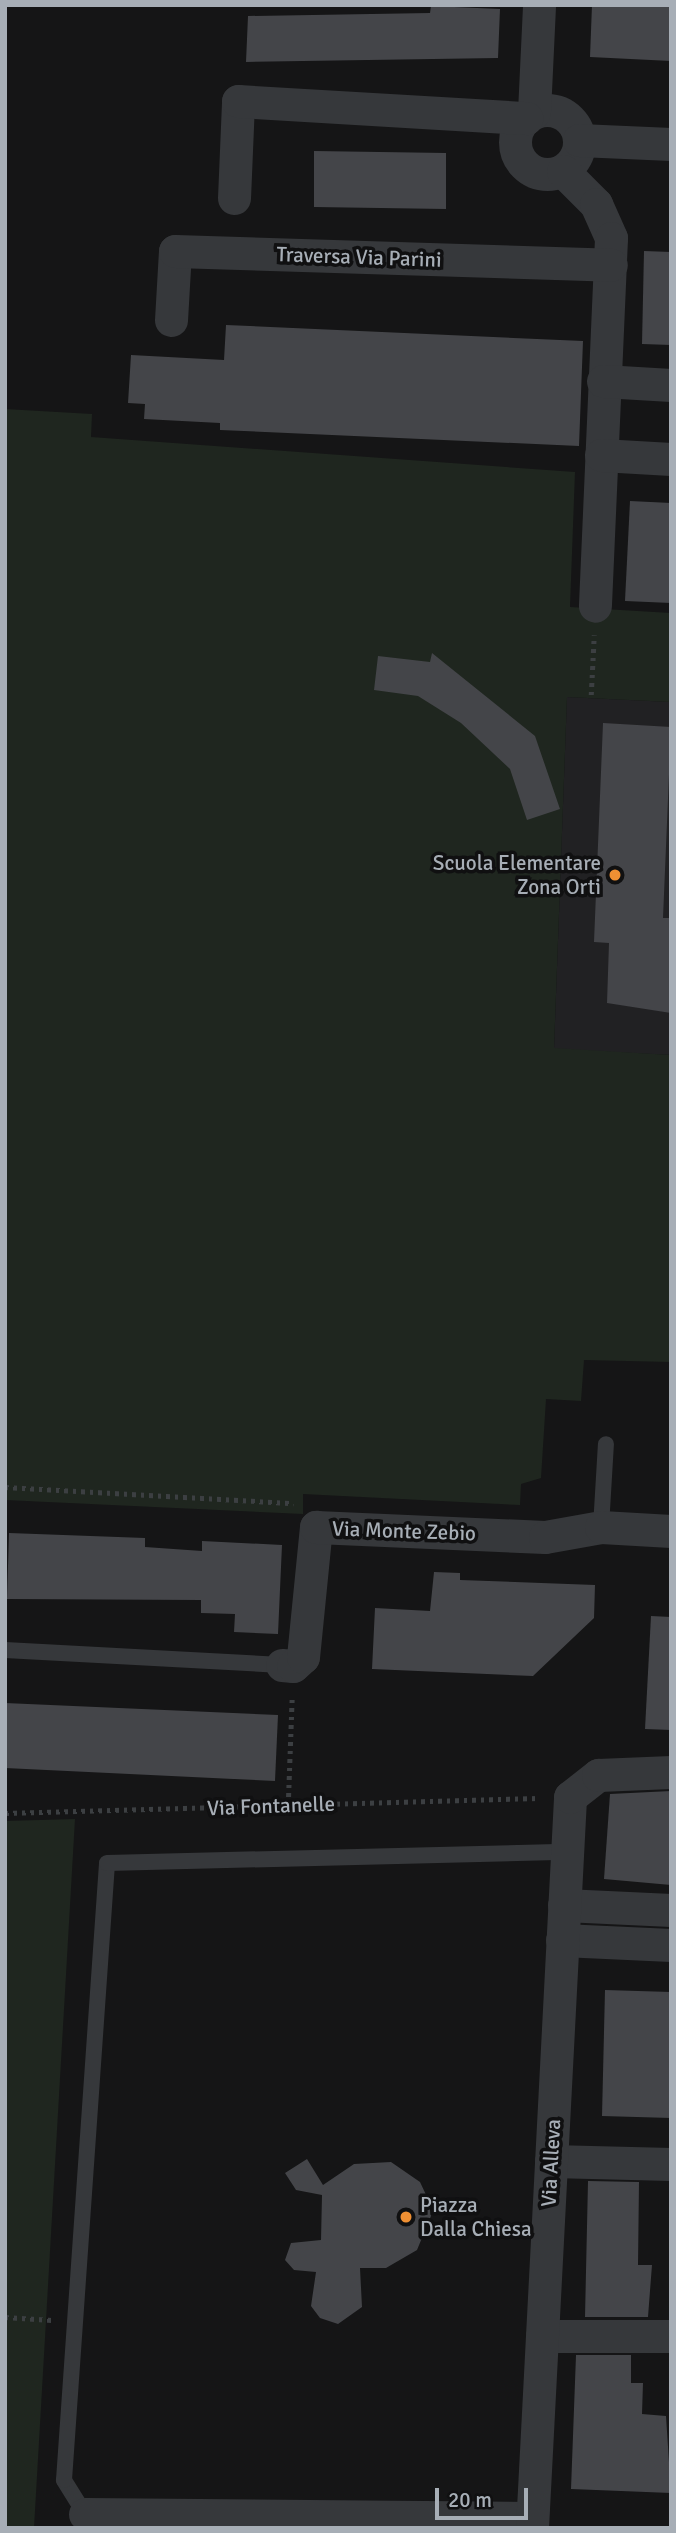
<!DOCTYPE html>
<html>
<head>
<meta charset="utf-8">
<style>
  body { margin:0 }
  #map { position:relative; width:676px; height:2533px; overflow:hidden; background:#151516; font-family:Signika,sans-serif }
  div>[style] { position:absolute }
  [style*='--x'] { left:calc(var(--x)*1px); top:calc(var(--y)*1px); width:calc(var(--w)*1px); rotate:calc(var(--a)*1deg) }
  .built>* { inset:0; background:#212123 }
  .green>* { inset:0; background:#1f261f }
  .building>* { inset:0; background:#444549 }
  .path>* { height:4.5px; margin-top:-2.25px; transform-origin:0; background:repeating-linear-gradient(90deg,#3c3f42 0 3.5px,transparent 0 8.5px) }
  .service>* { height:16px; margin:-8px; padding:0 8px; transform-origin:8px; border-radius:8px; background:#36383b }
  .minor>* { height:33px; margin:-16.5px; padding:0 16.5px; transform-origin:16.5px; border-radius:16.5px; background:#36383b }
  .minor>.ring { margin:-16.5px; padding:0; box-sizing:content-box; background:none; border:33px solid #36383b; border-radius:50% }
  .dots>* { width:19px; height:19px; translate:-50% -50%; box-sizing:border-box; border:4px solid #101011; border-radius:50% }
  span { translate:-50% -50%; white-space:nowrap; text-align:center; line-height:1.15; -webkit-text-stroke:7px #101011; paint-order:stroke }
  .street-label { font-size:21px; color:#a7aeb6 }
  .poi-label { font-size:21px; color:#a7aeb6 }
  .right { translate:-100% -50%; text-align:right }
  .left { translate:0 -50%; text-align:left }
  .frame { position:absolute; inset:0; border:7px solid #a7aeb6; pointer-events:none }
  .scale { position:absolute; left:435px; top:2488px; width:93px; height:32px; box-sizing:border-box; border:4px solid #a7aeb6; border-top:0; padding-left:9px; font-size:21px; line-height:24px; white-space:nowrap; color:#a7aeb6; -webkit-text-stroke:5px #101011; paint-order:stroke }
</style>
</head>
<body>
<div id="map">
  <div class="built">
    <i style="clip-path:polygon(567px 697px,671px 702px,671px 1055px,554px 1049px)"></i>
  </div>
  <div class="green">
    <i style="clip-path:polygon(5px 409px,92px 414px,91px 437px,575px 472px,570px 607px,671px 613px,671px 702px,567px 697px,554px 1048px,671px 1055px,671px 1362px,584px 1360px,581px 1401px,546px 1399px,541px 1478px,521px 1484px,520px 1505px,303px 1494px,303px 1514px,5px 1500px)"></i>
    <i style="clip-path:polygon(75px 1819px,34px 2528px,5px 2528px,5px 1821px)"></i>
  </div>
  <div class="building">
    <i style="clip-path:polygon(592px 5px,671px 5px,671px 61px,590px 57px)"></i>
    <i style="clip-path:polygon(431px 6px,500px 9px,498px 58px,246px 62px,248px 16px,430px 13px)"></i>
    <i style="clip-path:polygon(314px 151px,446px 153px,446px 209px,314px 207px)"></i>
    <i style="clip-path:polygon(644px 251px,671px 252px,671px 345px,642px 344px)"></i>
    <i style="clip-path:polygon(226px 325px,583px 341px,579px 446px,220px 430px,220px 423px,144px 419px,145px 404px,128px 403px,131px 355px,224px 360px)"></i>
    <i style="clip-path:polygon(630px 501px,671px 503px,671px 603px,625px 601px)"></i>
    <i style="clip-path:polygon(432px 653px,535px 736px,560px 809px,527px 820px,510px 769px,461px 723px,418px 696px,374px 690px,378px 656px,430px 662px)"></i>
    <i style="clip-path:polygon(603px 723px,671px 727px,663px 918px,671px 918px,671px 1013px,607px 1003px,609px 943px,594px 942px)"></i>
    <i style="clip-path:polygon(9px 1533px,145px 1538px,145px 1547px,202px 1551px,202px 1541px,282px 1545px,278px 1634px,234px 1632px,235px 1614px,201px 1613px,201px 1600px,7px 1599px)"></i>
    <i style="clip-path:polygon(434px 1572px,460px 1573px,460px 1580px,595px 1585px,594px 1618px,533px 1676px,372px 1669px,375px 1608px,430px 1611px)"></i>
    <i style="clip-path:polygon(651px 1616px,671px 1617px,671px 1730px,645px 1729px)"></i>
    <i style="clip-path:polygon(5px 1703px,278px 1715px,275px 1781px,5px 1768px)"></i>
    <i style="clip-path:polygon(671px 1791px,671px 1885px,604px 1879px,610px 1794px)"></i>
    <i style="clip-path:polygon(605px 1990px,671px 1992px,671px 2118px,602px 2116px)"></i>
    <i style="clip-path:polygon(307px 2159px,323px 2185px,354px 2164px,391px 2162px,420px 2182px,428px 2199px,431px 2216px,417px 2250px,386px 2268px,360px 2268px,362px 2307px,338px 2324px,320px 2318px,311px 2306px,316px 2272px,294px 2270px,285px 2260px,291px 2243px,321px 2240px,322px 2195px,296px 2190px,285px 2173px)"></i>
    <i style="clip-path:polygon(588px 2181px,639px 2182px,638px 2265px,652px 2265px,648px 2317px,585px 2317px)"></i>
    <i style="clip-path:polygon(576px 2355px,631px 2355px,631px 2383px,643px 2383px,642px 2414px,666px 2416px,671px 2493px,571px 2489px)"></i>
  </div>
  <div class="path">
    <i style="--x:591;--y:695;--w:60;--a:-87.1"></i>
    <i style="--x:5;--y:1487;--w:289;--a:3.2"></i>
    <i style="--x:288;--y:1805;--w:110;--a:-87.9"></i>
    <i style="--x:5;--y:1813;--w:535;--a:-1.61"></i>
    <i style="--x:5;--y:2317;--w:47;--a:3.7"></i>
  </div>
  <div class="service">
    <i style="--x:601;--y:1527;--w:83;--a:-86.6"></i>
    <i style="--x:5;--y:1650;--w:277;--a:3.1"></i>
    <i style="--x:85;--y:2514;--w:40;--a:-122"></i>
    <i style="--x:64;--y:2480;--w:618;--a:-86.01"></i>
    <i style="--x:107;--y:1863;--w:460;--a:-1.4"></i>
  </div>
  <div class="minor">
    <i class="ring" style="left:515px;top:110px;width:31px;height:31px"></i>
    <i style="--x:534;--y:112;--w:107;--a:-87.3"></i>
    <i style="--x:579;--y:140;--w:92;--a:2.5"></i>
    <i style="--x:563;--y:171;--w:47;--a:45"></i>
    <i style="--x:596;--y:204;--w:37;--a:66"></i>
    <i style="--x:611;--y:238;--w:368;--a:92.5"></i>
    <i style="--x:234;--y:198;--w:97;--a:-87.6"></i>
    <i style="--x:238;--y:101;--w:289;--a:3.4"></i>
    <i style="--x:171;--y:320;--w:69;--a:-86.7"></i>
    <i style="--x:175;--y:251;--w:436;--a:1.8"></i>
    <i style="--x:603;--y:381;--w:68;--a:3.4"></i>
    <i style="--x:601;--y:455;--w:70;--a:3.3"></i>
    <i style="--x:282;--y:1665;--w:11;--a:5"></i>
    <i style="--x:293;--y:1666;--w:13;--a:-42"></i>
    <i style="--x:303;--y:1657;--w:131;--a:-84.3"></i>
    <i style="--x:316;--y:1527;--w:229;--a:2.5"></i>
    <i style="--x:545;--y:1537;--w:57;--a:-10.1"></i>
    <i style="--x:601;--y:1527;--w:70;--a:3.3"></i>
    <i style="--x:564;--y:1905;--w:107;--a:2.7"></i>
    <i style="--x:562;--y:1940;--w:109;--a:2.6"></i>
    <i style="--x:551;--y:2161;--w:120;--a:1.4"></i>
    <i style="--x:542;--y:2336;--w:129;--a:0"></i>
    <i style="--x:85;--y:2514;--w:447;--a:0.5"></i>
    <i style="--x:532;--y:2528;--w:732;--a:-87.02"></i>
    <i style="--x:570;--y:1797;--w:36;--a:-38"></i>
    <i style="--x:598;--y:1775;--w:73;--a:-2.4"></i>
  </div>
  <div class="dots">
    <i style="left:615px;top:875px;background:#f09033"></i>
    <i style="left:406px;top:2217px;background:#f09033"></i>
  </div>
  <div class="street-label">
    <span style="left:359px;top:257px;rotate:2deg">Traversa Via Parini</span>
    <span style="left:404px;top:1531px;rotate:2deg">Via Monte Zebio</span>
    <span style="left:271px;top:1806px;rotate:-2deg">Via Fontanelle</span>
    <span style="left:551px;top:2163px;rotate:-87deg">Via Alleva</span>
  </div>
  <div class="poi-label">
    <span class="right" style="left:601px;top:875px">Scuola Elementare<br>Zona Orti</span>
    <span class="left" style="left:420px;top:2217px">Piazza<br>Dalla Chiesa</span>
  </div>
  <div class="frame"></div>
  <div class="scale">20 m</div>
</div>
</body>
</html>
